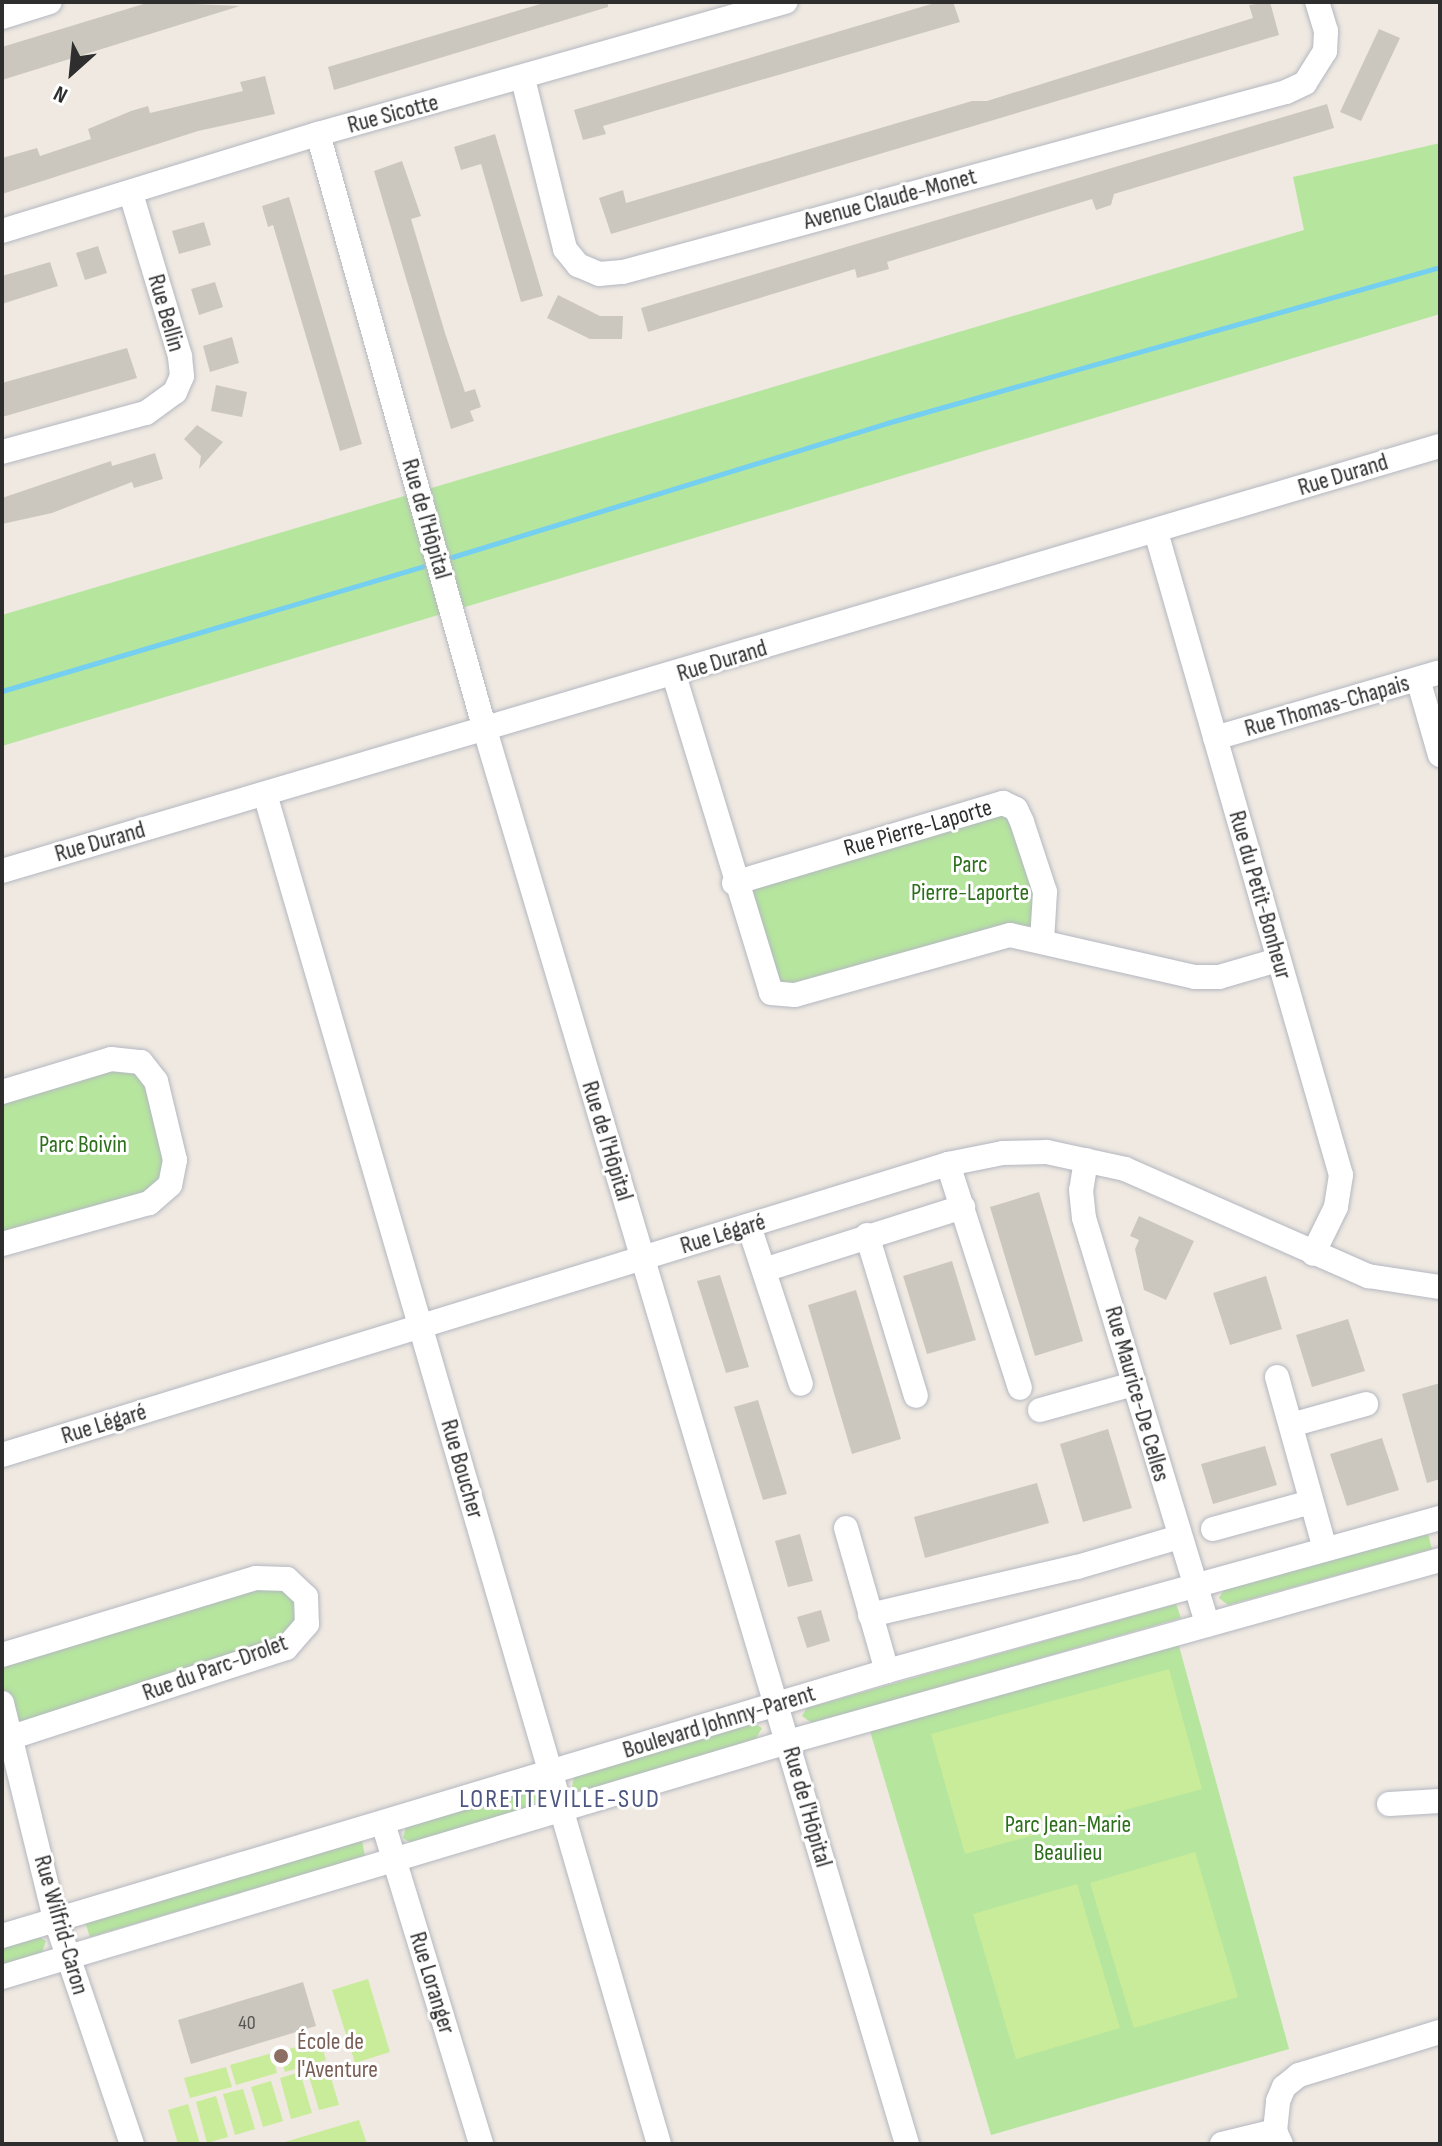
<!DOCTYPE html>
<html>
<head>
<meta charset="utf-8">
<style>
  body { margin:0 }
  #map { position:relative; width:1442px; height:2146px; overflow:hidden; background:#efe9e1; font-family:"Sofia Sans Condensed",sans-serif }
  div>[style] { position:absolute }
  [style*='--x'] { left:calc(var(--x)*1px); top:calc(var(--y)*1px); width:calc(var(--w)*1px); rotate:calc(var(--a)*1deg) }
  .green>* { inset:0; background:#b6e59e }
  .pitch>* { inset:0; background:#c9ec9a }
  .stream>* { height:5px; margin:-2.5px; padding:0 2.5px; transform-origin:2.5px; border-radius:2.5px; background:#75cff0 }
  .building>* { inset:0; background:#cbc7bf }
  .roads { filter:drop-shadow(0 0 2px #b4b7c1) drop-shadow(0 0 2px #b4b7c1) }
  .minor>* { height:24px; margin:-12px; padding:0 12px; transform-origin:12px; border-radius:12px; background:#fff }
  .dots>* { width:22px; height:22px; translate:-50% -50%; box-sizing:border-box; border:4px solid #fff; border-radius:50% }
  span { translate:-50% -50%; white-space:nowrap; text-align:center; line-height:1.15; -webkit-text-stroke:6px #fff; paint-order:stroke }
  .number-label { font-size:20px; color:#555452 }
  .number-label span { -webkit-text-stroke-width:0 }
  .street-label { font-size:24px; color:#2e2e2e }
  .park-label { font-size:24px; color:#2c6e1b }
  .education-label { font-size:24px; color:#785e54 }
  .left { translate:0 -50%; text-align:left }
  .neighbourhood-label { font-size:26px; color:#4d5680; letter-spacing:2px }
  .frame { position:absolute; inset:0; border:4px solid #2e2e2e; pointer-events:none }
  .north { position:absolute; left:32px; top:32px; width:80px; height:80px; -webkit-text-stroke:6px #fff; paint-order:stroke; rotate:207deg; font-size:22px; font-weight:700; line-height:32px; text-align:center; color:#2e2e2e }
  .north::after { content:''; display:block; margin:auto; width:28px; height:36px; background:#2e2e2e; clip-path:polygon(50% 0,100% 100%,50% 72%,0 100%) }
</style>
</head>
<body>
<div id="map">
  <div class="green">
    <i style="clip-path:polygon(1440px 143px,1440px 314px,2px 746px,2px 615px,1304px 230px,1293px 177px)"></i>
    <i style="clip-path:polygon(987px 807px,1022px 822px,1042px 941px,1010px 935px,782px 996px,734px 883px)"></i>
    <i style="clip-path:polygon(141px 1062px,170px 1185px,2px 1244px,2px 1092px)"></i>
    <i style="clip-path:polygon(1428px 1534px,1432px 1549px,1228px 1605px,1219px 1598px,1224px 1590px)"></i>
    <i style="clip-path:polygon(256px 1578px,299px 1586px,298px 1638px,12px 1737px,2px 1703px,2px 1655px)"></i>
    <i style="clip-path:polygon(1176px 1604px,1181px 1618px,812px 1723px,802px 1716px,807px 1708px)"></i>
    <i style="clip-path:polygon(1176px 1635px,1289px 2049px,991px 2135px,867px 1721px)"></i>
    <i style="clip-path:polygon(753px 1723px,762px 1728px,755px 1740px,581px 1792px,572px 1788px,574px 1776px)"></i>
    <i style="clip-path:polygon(530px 1791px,537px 1797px,533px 1806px,411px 1843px,403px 1838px,406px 1827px)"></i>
    <i style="clip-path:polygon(362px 1841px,365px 1856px,90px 1937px,85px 1922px)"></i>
    <i style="clip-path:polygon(38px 1936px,46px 1941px,42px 1952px,2px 1965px,2px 1948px)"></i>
  </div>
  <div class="pitch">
    <i style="clip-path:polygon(1169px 1669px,1202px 1789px,965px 1854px,931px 1734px)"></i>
    <i style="clip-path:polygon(1195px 1852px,1238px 1997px,1134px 2028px,1090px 1883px)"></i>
    <i style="clip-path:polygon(1077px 1884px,1120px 2028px,1016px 2059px,973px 1914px)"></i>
    <i style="clip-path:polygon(368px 1979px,390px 2052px,355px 2063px,332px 1990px)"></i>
    <i style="clip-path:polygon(320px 2040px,326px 2060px,285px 2072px,279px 2052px)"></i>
    <i style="clip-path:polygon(272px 2053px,277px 2073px,236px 2085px,230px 2065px)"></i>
    <i style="clip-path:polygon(327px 2064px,339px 2105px,319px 2110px,307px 2070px)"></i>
    <i style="clip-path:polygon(226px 2067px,232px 2087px,190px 2098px,184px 2078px)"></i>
    <i style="clip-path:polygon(300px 2072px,312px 2113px,291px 2119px,280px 2078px)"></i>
    <i style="clip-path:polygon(271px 2081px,283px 2121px,263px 2127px,251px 2087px)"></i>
    <i style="clip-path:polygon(243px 2089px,255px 2129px,235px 2135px,223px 2094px)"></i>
    <i style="clip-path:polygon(216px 2096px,228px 2137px,207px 2143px,196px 2102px)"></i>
    <i style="clip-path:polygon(188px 2104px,200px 2144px,178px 2144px,168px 2110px)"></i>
    <i style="clip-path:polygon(359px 2120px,367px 2144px,278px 2144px)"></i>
  </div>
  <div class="stream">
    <i style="--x:452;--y:557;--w:455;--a:-17.1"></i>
    <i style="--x:887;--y:423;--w:575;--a:-15.75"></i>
    <i style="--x:2;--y:691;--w:439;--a:-16.5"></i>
  </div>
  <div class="building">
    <i style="clip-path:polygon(150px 2px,240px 6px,2px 80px,2px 47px)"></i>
    <i style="clip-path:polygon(547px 2px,608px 2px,608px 7px,334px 90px,328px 67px)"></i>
    <i style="clip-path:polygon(938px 2px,953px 2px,960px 22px,603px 126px,606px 134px,583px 140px,574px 110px)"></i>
    <i style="clip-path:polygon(1270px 2px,1279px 35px,611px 234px,599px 198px,623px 190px,626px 203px,972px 101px,987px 101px,1253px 18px,1249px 5px)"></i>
    <i style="clip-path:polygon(1379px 29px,1400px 38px,1361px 121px,1340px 112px)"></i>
    <i style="clip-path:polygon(265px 76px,275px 114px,198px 131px,2px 194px,2px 158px,37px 148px,40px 156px,91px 139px,88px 129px,131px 111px,148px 106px,150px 113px,243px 91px,240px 82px)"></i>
    <i style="clip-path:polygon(1327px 104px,1334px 128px,1114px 194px,1111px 205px,1096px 210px,1092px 199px,887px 262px,889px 269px,857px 278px,855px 269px,648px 332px,641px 308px)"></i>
    <i style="clip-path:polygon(495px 134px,543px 296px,521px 302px,481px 164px,461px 170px,454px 147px)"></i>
    <i style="clip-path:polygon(402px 161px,421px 216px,411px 219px,445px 333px,465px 392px,475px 389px,481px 407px,470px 411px,474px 421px,451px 429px,374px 171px)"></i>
    <i style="clip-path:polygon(289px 197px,362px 444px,340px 451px,273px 225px,268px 227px,262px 206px)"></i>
    <i style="clip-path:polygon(204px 222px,211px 245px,179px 254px,172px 231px)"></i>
    <i style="clip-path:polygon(98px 246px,107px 273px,85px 280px,76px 253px)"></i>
    <i style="clip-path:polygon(50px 262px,58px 286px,2px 304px,2px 276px)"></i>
    <i style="clip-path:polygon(215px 282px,223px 307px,199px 315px,191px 289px)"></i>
    <i style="clip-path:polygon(558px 295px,600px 316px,623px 316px,622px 339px,590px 339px,547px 318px)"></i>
    <i style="clip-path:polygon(232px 337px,239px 363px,210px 372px,203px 346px)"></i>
    <i style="clip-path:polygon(127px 348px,137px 378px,2px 417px,2px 383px)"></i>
    <i style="clip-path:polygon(216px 385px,247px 392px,242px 417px,211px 411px)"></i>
    <i style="clip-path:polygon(197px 425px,223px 442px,199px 469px,201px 456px,184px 439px)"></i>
    <i style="clip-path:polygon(155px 453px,163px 479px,134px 488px,132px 482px,52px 513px,2px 524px,2px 498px,111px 461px,112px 466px)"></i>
    <i style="clip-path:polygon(1039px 1192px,1083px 1341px,1035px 1356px,990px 1207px)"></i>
    <i style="clip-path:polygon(1139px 1216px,1194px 1241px,1166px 1300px,1144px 1290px,1135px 1249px,1139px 1240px,1130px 1236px)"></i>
    <i style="clip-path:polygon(952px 1261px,976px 1340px,927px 1354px,903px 1276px)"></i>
    <i style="clip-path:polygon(720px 1275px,749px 1367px,726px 1373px,697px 1281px)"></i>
    <i style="clip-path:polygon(1266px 1276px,1282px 1329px,1230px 1345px,1213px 1293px)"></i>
    <i style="clip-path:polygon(856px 1290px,901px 1439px,852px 1454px,808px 1305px)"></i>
    <i style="clip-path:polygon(1348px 1319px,1365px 1371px,1312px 1387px,1296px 1335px)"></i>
    <i style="clip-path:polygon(1440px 1383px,1440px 1479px,1427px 1483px,1402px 1394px)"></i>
    <i style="clip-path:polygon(758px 1400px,787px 1494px,763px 1500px,734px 1407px)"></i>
    <i style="clip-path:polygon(1108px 1429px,1132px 1508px,1083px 1522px,1060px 1444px)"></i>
    <i style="clip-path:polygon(1382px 1438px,1399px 1490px,1347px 1506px,1330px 1454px)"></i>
    <i style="clip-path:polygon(1265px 1446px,1277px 1485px,1213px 1504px,1201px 1464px)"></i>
    <i style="clip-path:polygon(1037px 1483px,1049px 1523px,925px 1558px,914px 1517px)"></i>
    <i style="clip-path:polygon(800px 1534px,813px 1581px,788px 1587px,775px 1541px)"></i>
    <i style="clip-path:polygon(821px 1610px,830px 1641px,807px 1648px,797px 1617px)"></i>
    <i style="clip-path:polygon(303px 1982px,316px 2026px,191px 2064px,178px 2020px)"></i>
  </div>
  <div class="roads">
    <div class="minor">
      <i style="--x:2;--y:17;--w:50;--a:-17.4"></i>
      <i style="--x:523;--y:79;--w:175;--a:76.1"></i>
      <i style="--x:565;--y:249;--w:21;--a:51"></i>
      <i style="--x:578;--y:265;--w:23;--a:23"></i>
      <i style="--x:599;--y:274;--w:24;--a:-5"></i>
      <i style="--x:623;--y:272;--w:687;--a:-15.19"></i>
      <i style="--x:1286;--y:92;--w:21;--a:-25"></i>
      <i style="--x:1305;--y:83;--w:38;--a:-58"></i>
      <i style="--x:1325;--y:51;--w:20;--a:-87"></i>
      <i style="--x:1326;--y:31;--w:30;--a:-107"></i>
      <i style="--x:318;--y:134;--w:619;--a:74.35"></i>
      <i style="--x:485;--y:730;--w:1476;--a:73.38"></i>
      <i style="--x:2;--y:231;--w:331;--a:-17.1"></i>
      <i style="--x:318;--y:134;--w:486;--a:-15.8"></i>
      <i style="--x:2;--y:452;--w:149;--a:-15.2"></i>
      <i style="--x:146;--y:413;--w:36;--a:-36"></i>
      <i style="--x:175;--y:392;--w:17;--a:-66"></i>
      <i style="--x:182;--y:376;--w:20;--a:-96"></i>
      <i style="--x:180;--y:356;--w:169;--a:-106.8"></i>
      <i style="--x:1156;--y:532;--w:669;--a:73.95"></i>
      <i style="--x:1341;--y:1175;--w:32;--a:99"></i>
      <i style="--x:1336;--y:1207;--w:52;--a:116.1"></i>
      <i style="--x:674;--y:675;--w:332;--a:73"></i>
      <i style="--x:771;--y:993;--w:24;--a:5"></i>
      <i style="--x:795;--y:995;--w:223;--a:-15.6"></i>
      <i style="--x:1010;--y:935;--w:190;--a:12.8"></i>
      <i style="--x:1195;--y:977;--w:24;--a:0"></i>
      <i style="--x:1219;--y:977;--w:61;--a:-16.1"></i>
      <i style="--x:1418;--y:679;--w:79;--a:73.9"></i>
      <i style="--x:1215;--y:738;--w:234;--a:-16.3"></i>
      <i style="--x:265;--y:794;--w:1406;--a:73.73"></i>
      <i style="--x:2;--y:871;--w:1499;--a:-16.47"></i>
      <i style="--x:734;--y:883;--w:281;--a:-16.6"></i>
      <i style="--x:1003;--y:803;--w:14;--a:25"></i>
      <i style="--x:1016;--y:809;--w:14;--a:65"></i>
      <i style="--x:1022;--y:822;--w:74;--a:71.8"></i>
      <i style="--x:1045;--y:892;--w:49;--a:93.5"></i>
      <i style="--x:2;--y:1092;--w:114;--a:-16.8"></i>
      <i style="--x:111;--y:1059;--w:30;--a:6"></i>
      <i style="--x:141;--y:1062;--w:24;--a:52"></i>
      <i style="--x:156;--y:1081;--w:81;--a:76.5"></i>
      <i style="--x:175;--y:1160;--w:25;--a:101"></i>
      <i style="--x:170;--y:1185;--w:28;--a:139"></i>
      <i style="--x:149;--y:1203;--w:153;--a:164.4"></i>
      <i style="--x:1086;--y:1160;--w:30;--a:99"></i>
      <i style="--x:1081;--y:1190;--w:28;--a:84"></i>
      <i style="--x:1084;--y:1218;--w:425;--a:73.1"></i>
      <i style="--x:948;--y:1164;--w:235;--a:72.2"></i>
      <i style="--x:749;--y:1226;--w:166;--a:71.8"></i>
      <i style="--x:867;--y:1235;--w:168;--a:73.1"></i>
      <i style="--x:764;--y:1270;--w:209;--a:-17.6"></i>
      <i style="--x:1277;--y:1377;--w:179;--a:74.4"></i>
      <i style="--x:1040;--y:1410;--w:97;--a:-15.6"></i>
      <i style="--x:1291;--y:1425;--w:78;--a:-15.6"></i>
      <i style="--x:2;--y:1455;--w:990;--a:-17.1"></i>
      <i style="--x:948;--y:1164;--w:56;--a:-11.3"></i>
      <i style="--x:1003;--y:1153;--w:44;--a:-1.3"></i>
      <i style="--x:1047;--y:1152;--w:80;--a:12.3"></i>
      <i style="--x:1125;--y:1169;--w:266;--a:23.8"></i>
      <i style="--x:1368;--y:1276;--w:73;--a:8.7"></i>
      <i style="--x:846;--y:1528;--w:149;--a:74"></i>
      <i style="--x:1213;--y:1529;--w:102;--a:-15.4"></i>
      <i style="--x:870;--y:1615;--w:212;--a:-13.1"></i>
      <i style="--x:1077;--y:1567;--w:106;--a:-16.4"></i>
      <i style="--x:2;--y:1655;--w:265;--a:-16.9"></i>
      <i style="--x:256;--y:1578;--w:31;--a:2"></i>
      <i style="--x:287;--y:1579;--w:26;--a:43"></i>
      <i style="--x:306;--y:1597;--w:27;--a:88"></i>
      <i style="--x:307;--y:1624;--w:32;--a:131"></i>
      <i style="--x:286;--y:1648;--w:288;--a:162"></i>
      <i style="--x:2;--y:1703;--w:221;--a:76.2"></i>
      <i style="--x:55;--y:1918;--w:239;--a:71.2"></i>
      <i style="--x:1389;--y:1804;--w:51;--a:-3.4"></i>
      <i style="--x:383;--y:1823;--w:336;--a:73"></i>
      <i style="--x:2;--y:1936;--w:924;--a:-16.67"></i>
      <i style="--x:887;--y:1671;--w:574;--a:-15.47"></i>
      <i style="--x:2;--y:1977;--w:820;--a:-16.65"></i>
      <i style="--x:788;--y:1742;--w:677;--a:-15.6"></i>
      <i style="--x:1222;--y:2144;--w:55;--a:-13.8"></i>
      <i style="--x:1281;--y:2144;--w:14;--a:-115"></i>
      <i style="--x:1275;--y:2131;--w:30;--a:-84"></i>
      <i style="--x:1278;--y:2101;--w:15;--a:-67"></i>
      <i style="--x:1284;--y:2087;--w:19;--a:-39"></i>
      <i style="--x:1299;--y:2075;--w:147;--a:-17"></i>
    </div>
  </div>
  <div class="dots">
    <i style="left:281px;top:2056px;background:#8d6e63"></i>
  </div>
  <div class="number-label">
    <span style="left:247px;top:2023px">40</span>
  </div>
  <div class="street-label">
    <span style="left:393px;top:114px;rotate:-15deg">Rue Sicotte</span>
    <span style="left:890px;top:199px;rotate:-15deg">Avenue Claude-Monet</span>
    <span style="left:166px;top:313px;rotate:74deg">Rue Bellin</span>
    <span style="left:1343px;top:475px;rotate:-17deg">Rue Durand</span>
    <span style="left:426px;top:519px;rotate:74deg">Rue de l'Hôpital</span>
    <span style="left:722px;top:661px;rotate:-17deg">Rue Durand</span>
    <span style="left:1327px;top:706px;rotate:-16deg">Rue Thomas-Chapais</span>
    <span style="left:918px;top:828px;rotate:-16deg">Rue Pierre-Laporte</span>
    <span style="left:100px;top:842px;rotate:-16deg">Rue Durand</span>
    <span style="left:1260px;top:895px;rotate:74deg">Rue du Petit-Bonheur</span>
    <span style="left:607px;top:1141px;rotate:73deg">Rue de l'Hôpital</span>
    <span style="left:723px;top:1234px;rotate:-17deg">Rue Légaré</span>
    <span style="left:1137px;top:1394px;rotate:74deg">Rue Maurice-De Celles</span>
    <span style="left:104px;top:1424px;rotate:-17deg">Rue Légaré</span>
    <span style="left:462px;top:1469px;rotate:74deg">Rue Boucher</span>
    <span style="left:215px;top:1668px;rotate:-20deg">Rue du Parc-Drolet</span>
    <span style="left:719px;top:1722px;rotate:-17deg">Boulevard Johnny-Parent</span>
    <span style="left:807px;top:1807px;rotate:74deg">Rue de l'Hôpital</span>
    <span style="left:61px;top:1925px;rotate:74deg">Rue Wilfrid-Caron</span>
    <span style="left:432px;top:1983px;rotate:73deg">Rue Loranger</span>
  </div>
  <div class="park-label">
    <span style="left:970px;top:879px">Parc<br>Pierre-Laporte</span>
    <span style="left:83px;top:1145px">Parc Boivin</span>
    <span style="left:1068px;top:1839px">Parc Jean-Marie<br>Beaulieu</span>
  </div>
  <div class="education-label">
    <span class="left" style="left:297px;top:2056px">École de<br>l'Aventure</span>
  </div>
  <div class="neighbourhood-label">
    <span style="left:560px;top:1800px">LORETTEVILLE-SUD</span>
  </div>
  <div class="frame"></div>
  <div class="north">N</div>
</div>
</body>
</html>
